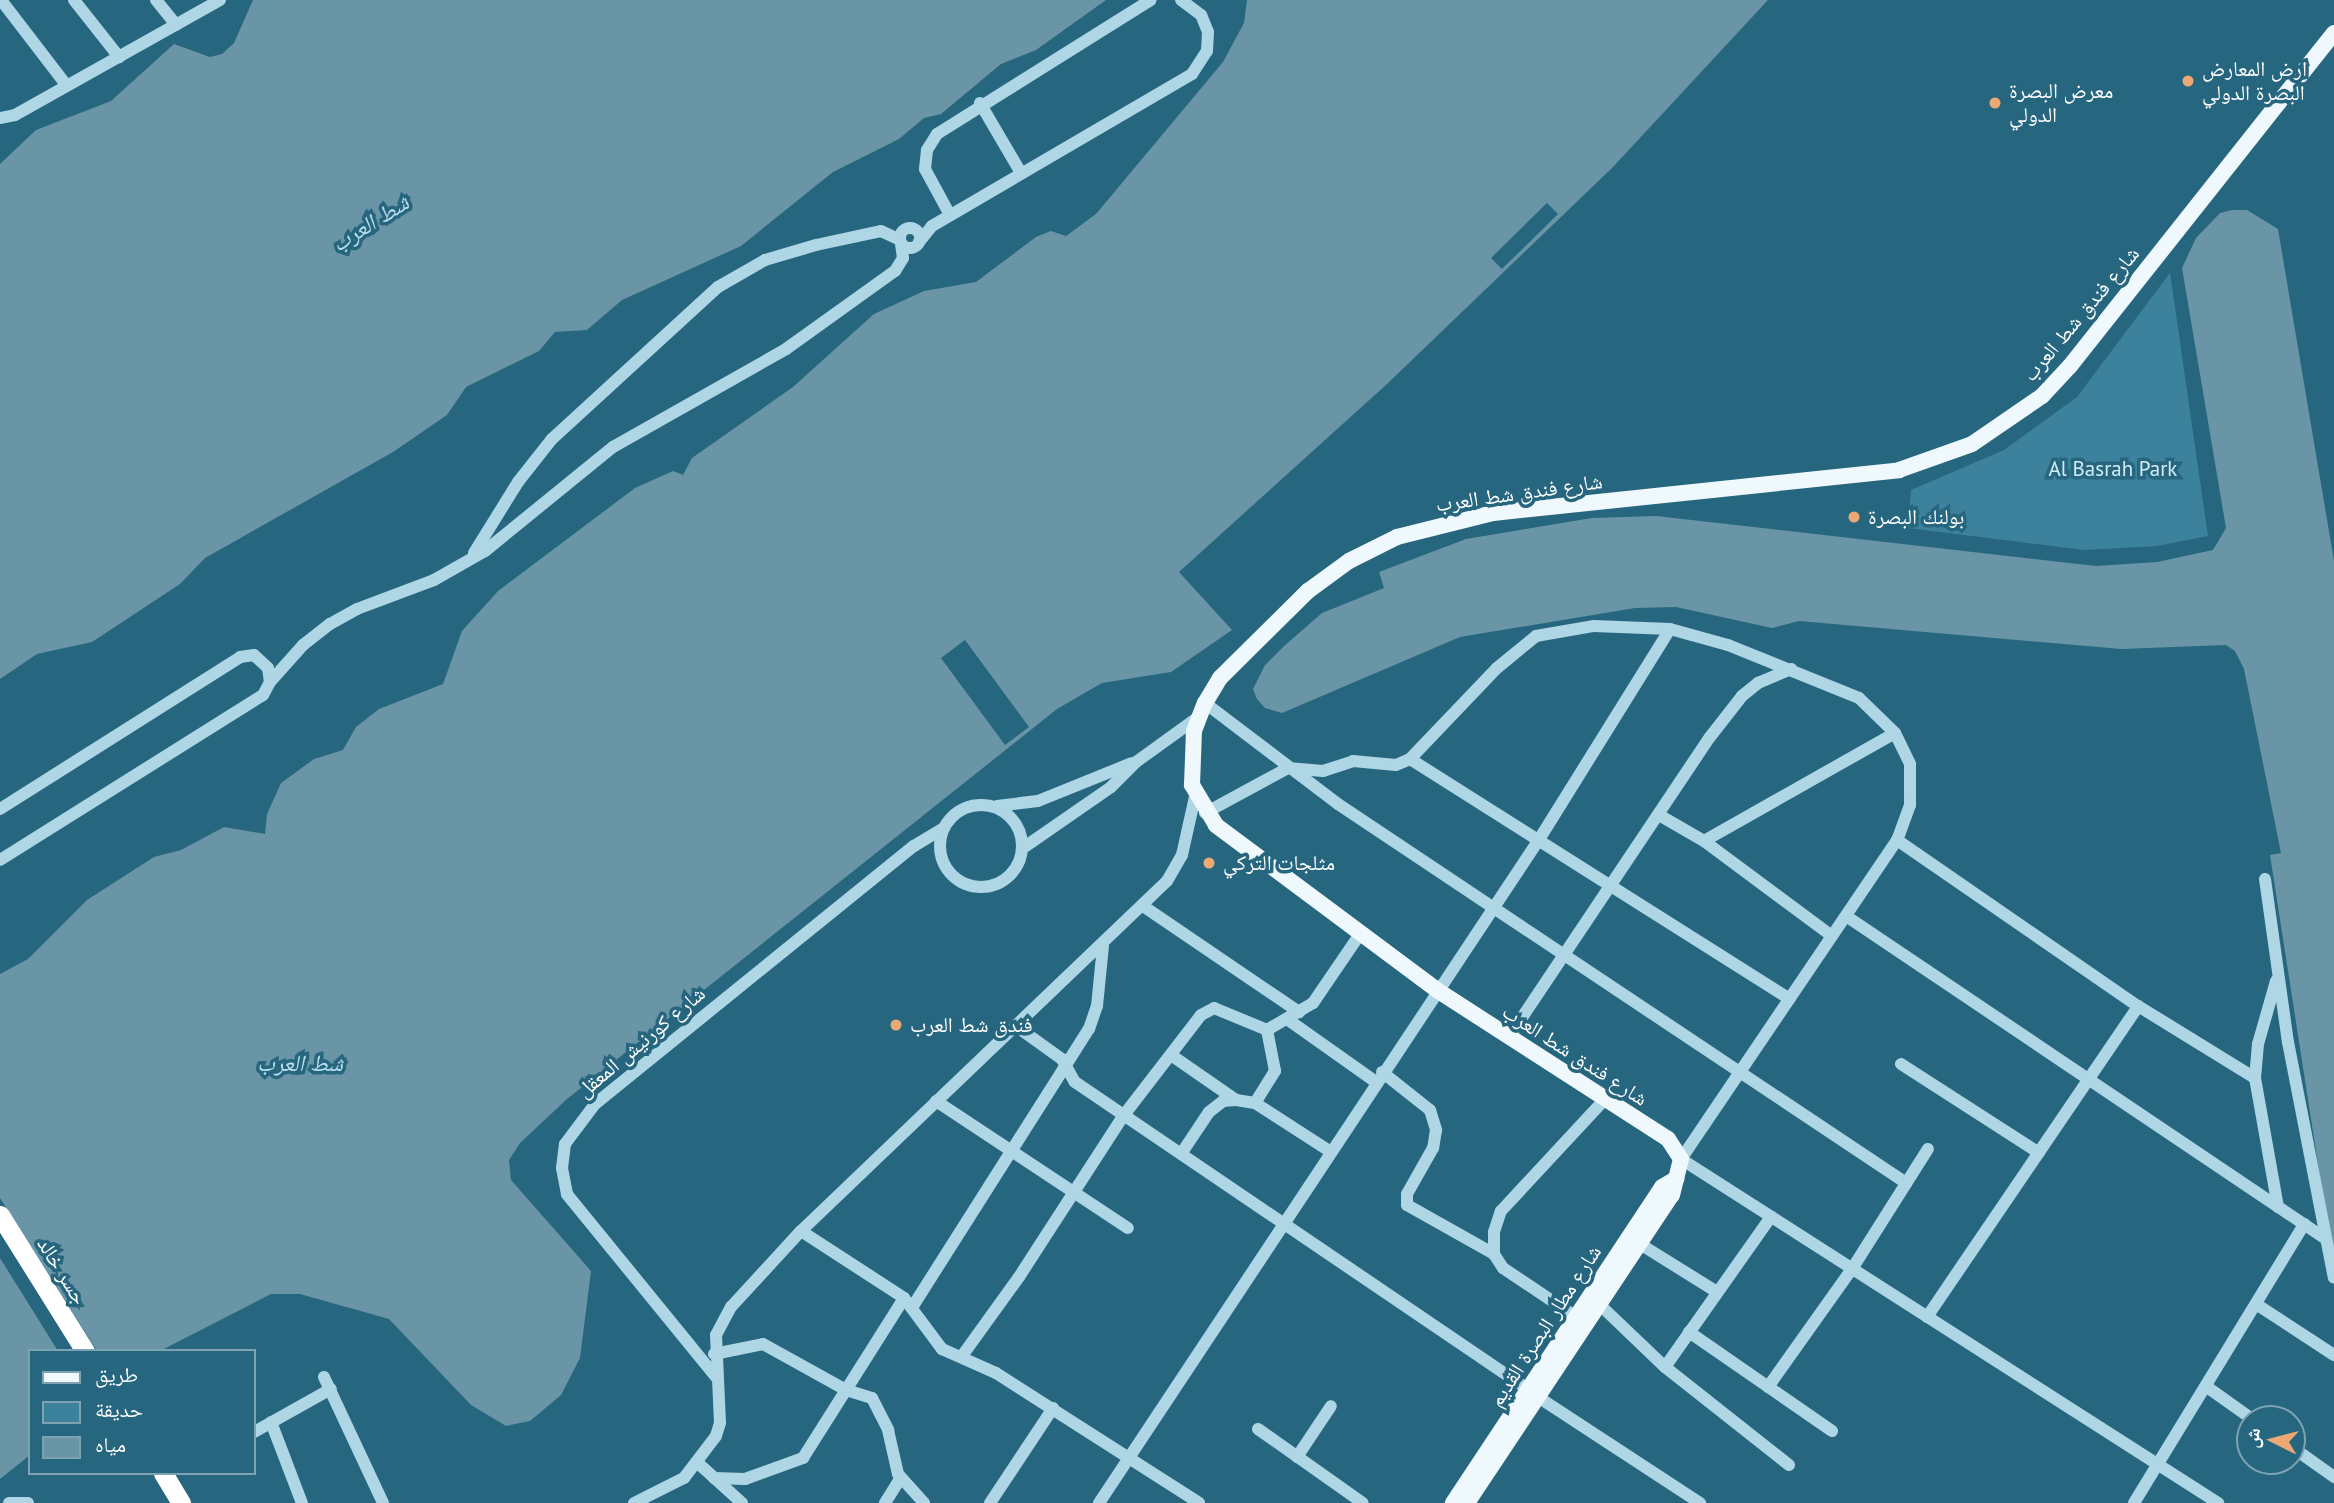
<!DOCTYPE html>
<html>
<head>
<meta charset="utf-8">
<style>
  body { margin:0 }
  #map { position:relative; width:2334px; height:1503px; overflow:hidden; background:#27667f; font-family:"PT Sans","Noto Naskh Arabic",sans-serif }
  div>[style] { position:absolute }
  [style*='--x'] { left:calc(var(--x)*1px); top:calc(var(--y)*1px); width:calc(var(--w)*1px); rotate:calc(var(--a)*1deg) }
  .green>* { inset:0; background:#3c829c }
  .water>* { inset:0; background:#6995a6 }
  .pier>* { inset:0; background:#27667f }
  .minor>* { height:12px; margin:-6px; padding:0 6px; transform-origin:6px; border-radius:6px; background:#aed6e5 }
  .minor>.ring { margin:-6px; padding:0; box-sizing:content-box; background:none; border:12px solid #aed6e5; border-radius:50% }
  .major>* { height:16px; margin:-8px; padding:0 8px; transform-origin:8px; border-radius:8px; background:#eef8fd }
  .highway>* { height:19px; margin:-9.5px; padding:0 9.5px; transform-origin:9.5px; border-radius:9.5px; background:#fff }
  .dots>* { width:19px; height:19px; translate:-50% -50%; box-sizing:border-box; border:4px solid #27667f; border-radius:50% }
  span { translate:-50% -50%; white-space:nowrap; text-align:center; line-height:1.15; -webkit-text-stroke:7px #27667f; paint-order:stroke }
  .poi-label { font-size:21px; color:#fff }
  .left { translate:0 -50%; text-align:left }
  .street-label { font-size:21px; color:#fff }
  .park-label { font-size:21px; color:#d1ebf4 }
  .water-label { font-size:23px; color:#b9dfed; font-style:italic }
  .legend { position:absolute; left:28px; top:1349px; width:228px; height:126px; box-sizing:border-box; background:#27667f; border:2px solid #7da3b2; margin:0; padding:9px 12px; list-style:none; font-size:21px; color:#fff }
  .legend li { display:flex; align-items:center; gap:14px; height:35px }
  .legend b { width:35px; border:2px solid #7da3b2 }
  .north { position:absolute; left:2236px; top:1405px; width:70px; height:70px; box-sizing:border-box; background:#27667f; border:2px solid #7da3b2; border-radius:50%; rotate:276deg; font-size:19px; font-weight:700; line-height:28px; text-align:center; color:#fff }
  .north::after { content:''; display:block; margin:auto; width:24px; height:32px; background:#eda974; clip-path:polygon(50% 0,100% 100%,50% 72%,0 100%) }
</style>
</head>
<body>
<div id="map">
  <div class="green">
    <i style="clip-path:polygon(2170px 273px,2208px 536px,2157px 546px,2084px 550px,1908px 528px,1911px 490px,2004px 450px,2077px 397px)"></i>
  </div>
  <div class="water">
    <i style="clip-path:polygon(253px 0,1106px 0,1036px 50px,1001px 64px,941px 114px,924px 118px,899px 139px,833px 172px,741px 246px,622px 300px,587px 330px,555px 332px,539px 351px,466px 387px,447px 415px,393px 452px,205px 558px,180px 584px,92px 642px,37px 654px,0 679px,0 164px,36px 130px,111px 101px,174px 44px,210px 57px,222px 54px,234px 43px)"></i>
    <i style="clip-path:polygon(1247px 0,1768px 0,1613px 167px,1387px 384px,1179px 572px,1232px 630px,1171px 672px,1102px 683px,1057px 709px,567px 1099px,520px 1143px,509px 1160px,511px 1180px,591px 1271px,580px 1358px,561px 1395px,530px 1421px,506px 1426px,471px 1405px,389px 1319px,300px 1294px,271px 1294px,160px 1351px,30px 1351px,30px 1455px,0 1479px,0 974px,28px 959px,87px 900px,154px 857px,181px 850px,224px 827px,265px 834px,267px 814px,281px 783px,314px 759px,343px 750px,356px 727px,379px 709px,443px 684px,462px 631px,498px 591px,635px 488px,673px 471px,683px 475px,692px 458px,793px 387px,874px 314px,924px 291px,976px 282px,1036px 237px,1051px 231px,1066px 236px,1096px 214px,1223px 62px,1244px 23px)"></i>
    <i style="clip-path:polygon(2232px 210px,2247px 210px,2278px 229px,2334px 561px,2334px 1267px,2270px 855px,2281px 853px,2244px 669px,2235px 651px,2226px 645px,2121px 649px,1799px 621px,1772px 628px,1676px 607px,1635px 608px,1460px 637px,1282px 713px,1265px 708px,1257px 699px,1253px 689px,1265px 665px,1284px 646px,1322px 613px,1384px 588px,1379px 572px,1466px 539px,1592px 518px,1656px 516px,2096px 566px,2157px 562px,2213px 550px,2226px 528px,2182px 268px,2196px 238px,2220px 213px)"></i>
  </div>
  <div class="pier">
    <i style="clip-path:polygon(1547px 203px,1558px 214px,1502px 269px,1491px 258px)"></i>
    <i style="clip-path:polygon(965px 640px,1029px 727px,1005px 745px,941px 658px)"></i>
    <i style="clip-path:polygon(0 1198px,97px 1351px,58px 1351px,0 1258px)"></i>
  </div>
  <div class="minor">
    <i style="--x:1;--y:0;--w:108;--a:52.5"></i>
    <i style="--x:74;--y:0;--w:73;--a:51.7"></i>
    <i style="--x:156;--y:0;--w:32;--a:51"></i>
    <i style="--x:980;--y:103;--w:81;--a:59.6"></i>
    <i style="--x:0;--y:118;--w:15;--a:-11"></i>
    <i style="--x:15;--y:115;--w:235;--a:-29.3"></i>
    <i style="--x:950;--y:215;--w:52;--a:-118.5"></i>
    <i style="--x:925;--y:169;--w:19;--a:-84"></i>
    <i style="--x:927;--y:150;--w:19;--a:-58"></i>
    <i style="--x:937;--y:134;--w:252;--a:-32.1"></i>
    <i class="ring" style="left:900px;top:228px;width:8px;height:8px"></i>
    <i style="--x:919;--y:242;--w:21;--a:-51"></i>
    <i style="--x:932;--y:226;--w:301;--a:-30.3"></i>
    <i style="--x:1192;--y:74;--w:27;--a:-57"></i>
    <i style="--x:1207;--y:51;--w:19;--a:-87"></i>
    <i style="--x:1208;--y:32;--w:18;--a:-112"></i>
    <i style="--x:1201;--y:15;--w:25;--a:-143"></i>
    <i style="--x:474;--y:553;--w:84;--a:-58.2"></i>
    <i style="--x:518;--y:482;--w:55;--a:-51.7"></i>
    <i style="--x:552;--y:439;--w:225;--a:-42.5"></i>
    <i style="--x:718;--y:287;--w:54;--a:-29.9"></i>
    <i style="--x:765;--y:260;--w:53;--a:-16.4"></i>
    <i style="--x:816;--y:245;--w:66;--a:-12.2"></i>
    <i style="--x:881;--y:231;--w:21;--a:25"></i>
    <i style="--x:270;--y:682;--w:50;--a:-48.3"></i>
    <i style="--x:303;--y:645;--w:34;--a:-38"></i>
    <i style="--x:330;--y:624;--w:31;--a:-29"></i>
    <i style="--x:357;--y:609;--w:82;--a:-20.6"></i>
    <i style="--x:434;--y:580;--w:59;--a:-29.6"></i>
    <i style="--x:485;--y:551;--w:165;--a:-39.1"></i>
    <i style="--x:613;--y:447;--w:199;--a:-29.5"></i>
    <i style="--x:786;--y:349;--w:134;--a:-35.6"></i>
    <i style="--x:895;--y:271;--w:15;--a:-58"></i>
    <i style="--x:903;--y:258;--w:15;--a:-98"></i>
    <i style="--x:1205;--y:703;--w:167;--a:37.2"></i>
    <i style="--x:1338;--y:804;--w:683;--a:33.71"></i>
    <i style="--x:1410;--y:759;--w:449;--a:32.3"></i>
    <i class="ring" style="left:940px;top:805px;width:70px;height:70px"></i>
    <i style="--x:997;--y:806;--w:41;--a:-7"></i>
    <i style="--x:1038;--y:801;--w:101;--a:-22"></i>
    <i style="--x:0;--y:809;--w:284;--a:-32.3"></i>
    <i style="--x:240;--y:657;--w:14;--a:-8"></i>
    <i style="--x:254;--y:655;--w:19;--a:43"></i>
    <i style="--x:268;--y:668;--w:14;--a:82"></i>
    <i style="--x:270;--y:682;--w:15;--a:118"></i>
    <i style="--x:263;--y:695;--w:310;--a:147.9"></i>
    <i style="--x:1205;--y:813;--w:94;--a:-28.5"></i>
    <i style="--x:1288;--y:768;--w:35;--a:5"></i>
    <i style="--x:1323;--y:771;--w:32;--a:-18"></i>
    <i style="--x:1353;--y:761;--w:43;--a:5.3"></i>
    <i style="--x:1396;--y:765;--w:15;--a:-23"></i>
    <i style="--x:1410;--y:759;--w:126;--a:-46.3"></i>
    <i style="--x:1497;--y:668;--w:50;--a:-39.4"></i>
    <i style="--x:1536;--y:636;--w:59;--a:-9.8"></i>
    <i style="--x:1594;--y:626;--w:76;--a:2.3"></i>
    <i style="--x:1670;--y:629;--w:60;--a:15.4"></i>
    <i style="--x:1728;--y:645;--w:141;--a:22"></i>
    <i style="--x:1859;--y:698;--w:50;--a:44.2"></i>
    <i style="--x:1895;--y:733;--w:34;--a:64"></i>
    <i style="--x:1910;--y:764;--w:41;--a:90"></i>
    <i style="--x:1910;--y:805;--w:37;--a:110"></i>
    <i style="--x:1897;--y:840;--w:385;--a:124.1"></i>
    <i style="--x:1681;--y:1159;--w:638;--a:32.64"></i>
    <i style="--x:1659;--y:815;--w:52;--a:30"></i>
    <i style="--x:1704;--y:841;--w:159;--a:36.6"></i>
    <i style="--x:1897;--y:840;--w:293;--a:34.6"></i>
    <i style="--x:2138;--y:1006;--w:137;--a:31.6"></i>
    <i style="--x:1704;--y:841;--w:219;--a:-29.5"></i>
    <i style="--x:1023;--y:848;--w:107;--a:-34.7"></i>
    <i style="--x:1111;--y:787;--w:35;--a:-45"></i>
    <i style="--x:1136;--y:762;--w:75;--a:-35.8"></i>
    <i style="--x:2265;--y:879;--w:165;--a:82"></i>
    <i style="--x:2288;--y:1042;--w:240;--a:79"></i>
    <i style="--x:1143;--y:906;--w:189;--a:34.2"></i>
    <i style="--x:1846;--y:916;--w:575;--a:33.94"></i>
    <i style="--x:2276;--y:981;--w:66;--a:105.9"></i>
    <i style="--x:2258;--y:1044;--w:34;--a:95"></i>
    <i style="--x:2255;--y:1078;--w:131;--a:79.9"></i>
    <i style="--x:1287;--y:1019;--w:109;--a:35.3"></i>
    <i style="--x:1016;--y:1026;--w:57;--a:35.7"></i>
    <i style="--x:1062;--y:1059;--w:26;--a:61"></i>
    <i style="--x:1075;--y:1082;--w:549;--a:34.15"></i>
    <i style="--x:1509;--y:1037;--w:361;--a:-56.2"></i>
    <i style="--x:1710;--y:737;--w:52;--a:-52"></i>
    <i style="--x:1742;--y:696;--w:21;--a:-39"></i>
    <i style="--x:1758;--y:683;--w:36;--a:-23"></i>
    <i style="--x:1171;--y:1055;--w:79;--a:34.7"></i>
    <i style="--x:1901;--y:1064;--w:164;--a:32.8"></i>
    <i style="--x:1382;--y:1072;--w:61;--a:38.4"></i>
    <i style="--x:1430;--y:1110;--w:21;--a:73"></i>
    <i style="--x:1436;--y:1130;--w:18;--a:99"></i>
    <i style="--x:1433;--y:1148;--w:53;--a:119.5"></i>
    <i style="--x:1407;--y:1194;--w:11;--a:90"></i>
    <i style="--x:1407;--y:1205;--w:100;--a:29.4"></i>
    <i style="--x:936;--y:1101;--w:230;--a:33.5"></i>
    <i style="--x:1255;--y:1103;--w:38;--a:-58"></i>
    <i style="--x:1275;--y:1071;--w:42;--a:-101"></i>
    <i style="--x:1181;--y:1154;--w:50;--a:-56.3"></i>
    <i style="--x:1209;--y:1112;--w:18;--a:-38"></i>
    <i style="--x:1223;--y:1101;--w:13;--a:-4"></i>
    <i style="--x:1236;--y:1100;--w:19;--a:9"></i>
    <i style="--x:1255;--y:1103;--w:90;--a:32.8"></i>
    <i style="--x:801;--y:1231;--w:123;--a:33"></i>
    <i style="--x:904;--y:1298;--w:64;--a:53.3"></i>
    <i style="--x:942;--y:1349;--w:59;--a:24"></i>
    <i style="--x:996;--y:1373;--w:241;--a:32.6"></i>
    <i style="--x:1640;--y:1244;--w:91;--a:31.9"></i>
    <i style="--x:1599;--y:1304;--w:91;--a:43.7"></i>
    <i style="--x:1665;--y:1367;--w:158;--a:38.3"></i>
    <i style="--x:2256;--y:1304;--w:93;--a:33.2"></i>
    <i style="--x:913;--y:1306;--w:328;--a:-57.6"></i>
    <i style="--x:1089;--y:1029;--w:24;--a:-71"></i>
    <i style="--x:1097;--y:1006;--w:60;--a:-84.3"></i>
    <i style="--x:1576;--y:1317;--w:88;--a:-146.1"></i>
    <i style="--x:1503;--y:1268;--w:17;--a:-123"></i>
    <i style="--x:1494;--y:1254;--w:22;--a:-90"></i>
    <i style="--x:1494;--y:1232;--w:22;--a:-72"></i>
    <i style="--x:1501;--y:1211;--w:151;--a:-47.1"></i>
    <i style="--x:1927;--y:1317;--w:376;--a:-55.8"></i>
    <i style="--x:1689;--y:1332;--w:174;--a:34.7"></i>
    <i style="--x:714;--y:1354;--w:50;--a:-11.5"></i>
    <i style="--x:763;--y:1344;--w:95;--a:29"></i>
    <i style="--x:846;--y:1390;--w:27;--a:17"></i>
    <i style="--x:872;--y:1398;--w:36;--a:63"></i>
    <i style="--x:888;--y:1430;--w:45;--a:77.2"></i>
    <i style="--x:898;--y:1474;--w:39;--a:48"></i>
    <i style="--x:962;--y:1356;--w:97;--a:-54.2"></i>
    <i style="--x:1019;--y:1277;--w:193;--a:-57.1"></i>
    <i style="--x:1124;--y:1115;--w:126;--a:-52.4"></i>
    <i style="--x:1201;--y:1015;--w:15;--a:-28"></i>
    <i style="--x:1214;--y:1008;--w:57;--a:22.5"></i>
    <i style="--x:1267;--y:1030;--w:53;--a:-30.4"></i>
    <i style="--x:1313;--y:1003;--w:83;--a:-55.7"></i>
    <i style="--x:1665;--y:1367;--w:184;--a:-54.8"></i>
    <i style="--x:324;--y:1377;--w:139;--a:64.9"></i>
    <i style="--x:716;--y:1377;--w:236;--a:-129.2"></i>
    <i style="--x:567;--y:1194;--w:26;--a:-101"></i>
    <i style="--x:562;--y:1168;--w:24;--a:-83"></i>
    <i style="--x:565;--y:1144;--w:50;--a:-53.1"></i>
    <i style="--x:595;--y:1104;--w:410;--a:-39"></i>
    <i style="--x:914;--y:846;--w:35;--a:-31"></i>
    <i style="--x:1768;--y:1387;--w:145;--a:-54.6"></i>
    <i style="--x:1852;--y:1269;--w:142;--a:-57.7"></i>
    <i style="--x:2207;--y:1387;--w:55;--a:35.4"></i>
    <i style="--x:1538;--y:1397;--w:194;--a:33.2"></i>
    <i style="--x:271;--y:1422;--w:87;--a:69.1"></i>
    <i style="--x:1258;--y:1429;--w:128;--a:35.2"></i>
    <i style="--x:254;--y:1432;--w:88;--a:-29.2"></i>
    <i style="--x:2292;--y:1447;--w:52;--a:35.5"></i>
    <i style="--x:1297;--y:1457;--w:61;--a:-56.3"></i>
    <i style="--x:699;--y:1464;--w:58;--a:42.2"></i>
    <i style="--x:714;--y:1478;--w:31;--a:2"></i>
    <i style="--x:745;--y:1479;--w:62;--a:-19.9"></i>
    <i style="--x:803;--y:1458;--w:189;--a:-57.7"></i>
    <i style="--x:9;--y:1503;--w:19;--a:0"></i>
    <i style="--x:634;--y:1503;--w:56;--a:-26.6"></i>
    <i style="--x:684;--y:1478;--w:53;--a:-52.7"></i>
    <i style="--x:716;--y:1436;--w:14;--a:-73"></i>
    <i style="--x:720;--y:1423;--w:88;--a:-92.6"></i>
    <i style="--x:716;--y:1335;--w:32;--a:-62"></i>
    <i style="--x:731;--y:1307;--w:103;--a:-47.4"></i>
    <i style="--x:801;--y:1231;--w:506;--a:-43.72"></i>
    <i style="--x:1167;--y:881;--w:30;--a:-60"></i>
    <i style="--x:1182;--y:855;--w:59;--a:-77.4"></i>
    <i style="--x:885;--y:1503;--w:28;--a:-58"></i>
    <i style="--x:990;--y:1503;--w:114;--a:-56.4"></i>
    <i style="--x:1099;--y:1503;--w:798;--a:-56.45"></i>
    <i style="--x:1540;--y:838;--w:246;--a:-58.1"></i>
    <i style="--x:2134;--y:1503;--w:327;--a:-58.6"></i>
  </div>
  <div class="major">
    <i style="--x:1453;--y:1503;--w:379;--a:-56.5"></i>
    <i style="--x:1662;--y:1187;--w:17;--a:-31"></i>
    <i style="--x:1467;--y:1503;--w:370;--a:-56.4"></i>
    <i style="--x:1672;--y:1195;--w:37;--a:-76"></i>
    <i style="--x:1681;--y:1159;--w:24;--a:-123"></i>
    <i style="--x:1668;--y:1139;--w:275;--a:-147.2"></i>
    <i style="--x:1437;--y:990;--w:276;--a:-143.3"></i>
    <i style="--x:1216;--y:825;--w:47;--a:-121"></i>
    <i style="--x:1192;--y:785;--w:54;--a:-87.9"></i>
    <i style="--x:1194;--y:731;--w:30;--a:-69"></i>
    <i style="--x:1205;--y:703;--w:29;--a:-59"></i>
    <i style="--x:1220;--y:678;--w:124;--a:-44.7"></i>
    <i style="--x:1308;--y:591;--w:51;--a:-36.2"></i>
    <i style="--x:1349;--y:561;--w:54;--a:-26.6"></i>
    <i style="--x:1397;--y:537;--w:99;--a:-14"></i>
    <i style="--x:1493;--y:513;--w:408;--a:-6"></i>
    <i style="--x:1899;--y:470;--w:77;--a:-19.6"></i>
    <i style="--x:1972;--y:444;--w:85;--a:-34.4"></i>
    <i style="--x:2042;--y:396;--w:41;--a:-47"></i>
    <i style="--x:2070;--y:366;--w:425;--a:-51.6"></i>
  </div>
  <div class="highway">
    <i style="--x:0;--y:1215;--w:160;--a:58"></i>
    <i style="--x:163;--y:1473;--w:35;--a:59"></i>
  </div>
  <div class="dots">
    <i style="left:2188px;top:81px;background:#eda974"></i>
    <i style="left:1995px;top:103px;background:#eda974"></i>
    <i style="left:1854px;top:517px;background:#eda974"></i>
    <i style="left:1209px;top:863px;background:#eda974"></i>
    <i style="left:896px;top:1025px;background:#eda974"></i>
  </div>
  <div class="poi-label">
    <span class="left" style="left:2202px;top:81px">ارض المعارض<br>البصرة الدولي</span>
    <span class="left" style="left:2009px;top:103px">معرض البصرة<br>الدولي</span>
    <span class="left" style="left:1868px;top:517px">بولنك البصرة</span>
    <span class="left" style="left:1223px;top:863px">مثلجات التركي</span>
    <span class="left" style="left:910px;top:1025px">فندق شط العرب</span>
  </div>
  <div class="street-label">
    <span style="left:2081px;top:314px;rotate:-50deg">شارع فندق شط العرب</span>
    <span style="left:1519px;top:493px;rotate:-8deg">شارع فندق شط العرب</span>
    <span style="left:641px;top:1042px;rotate:-40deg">شارع كورنيش المعقل</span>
    <span style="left:1575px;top:1055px;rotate:33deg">شارع فندق شط العرب</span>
    <span style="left:62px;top:1271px;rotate:58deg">جسر خالد</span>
    <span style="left:1545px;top:1326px;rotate:-57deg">شارع مطار البصرة القديم</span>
  </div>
  <div class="park-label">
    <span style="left:2113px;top:469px">Al Basrah Park</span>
  </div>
  <div class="water-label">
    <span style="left:370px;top:223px;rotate:-32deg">شط العرب</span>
    <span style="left:300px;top:1063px">شط العرب</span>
  </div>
  <ul class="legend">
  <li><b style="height:9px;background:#eef8fd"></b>طريق</li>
  <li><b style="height:19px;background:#3c829c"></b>حديقة</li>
  <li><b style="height:19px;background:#6995a6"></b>مياه</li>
  </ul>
  <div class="north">ش</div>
</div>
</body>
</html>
